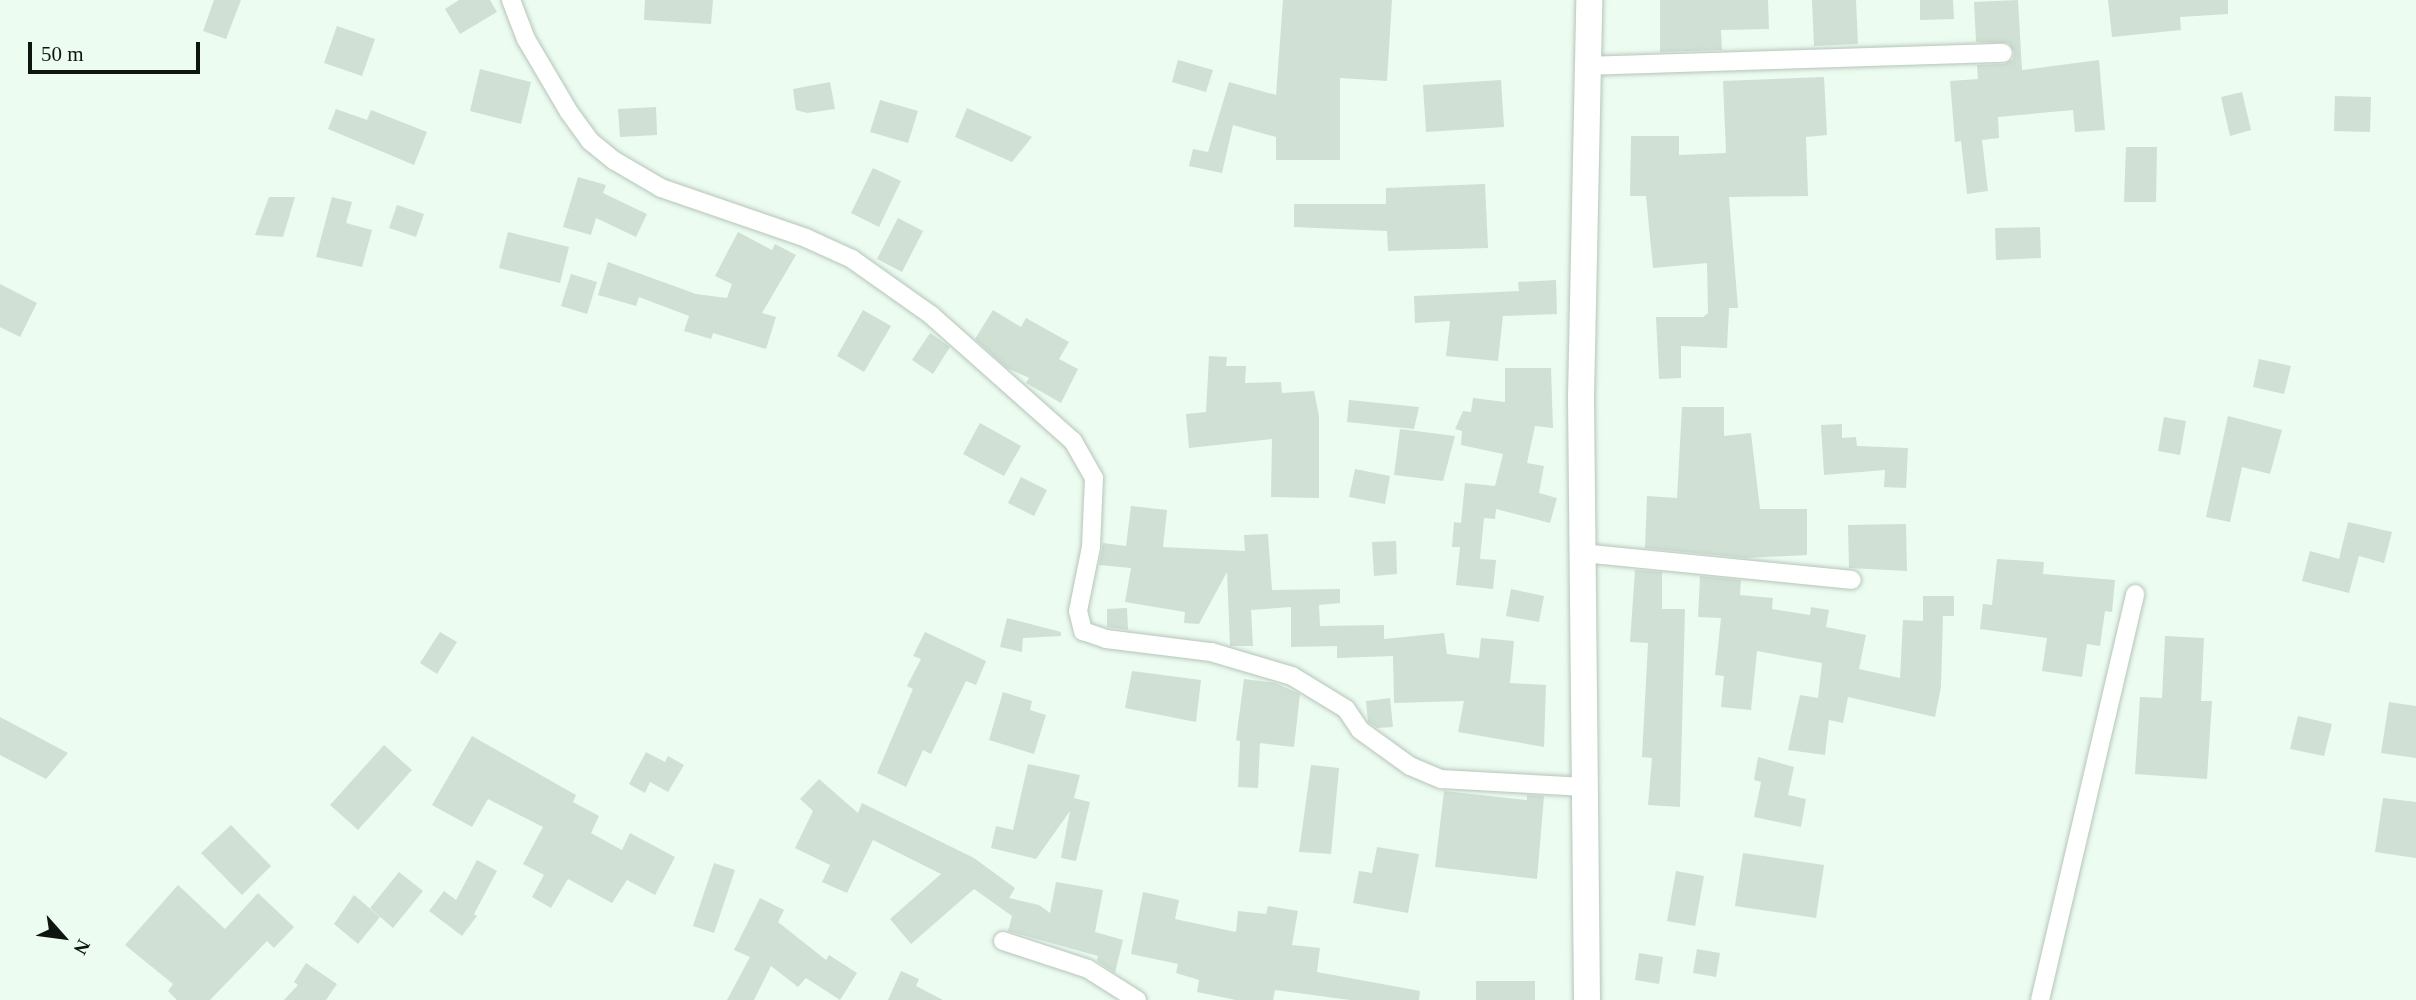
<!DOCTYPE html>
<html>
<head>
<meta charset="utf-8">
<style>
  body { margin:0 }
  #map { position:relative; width:2416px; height:1000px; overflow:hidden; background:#ecfcf0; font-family:"Times New Roman",serif }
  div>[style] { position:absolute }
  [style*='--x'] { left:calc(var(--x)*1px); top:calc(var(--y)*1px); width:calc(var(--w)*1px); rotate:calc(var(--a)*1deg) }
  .building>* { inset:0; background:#d0e0d4 }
  .roads { filter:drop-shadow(0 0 2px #b5c5b9) drop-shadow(0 0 2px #b5c5b9) }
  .minor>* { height:18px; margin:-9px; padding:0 9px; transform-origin:9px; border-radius:9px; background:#fff }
  .secondary>* { height:26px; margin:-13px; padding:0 13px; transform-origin:13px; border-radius:13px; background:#fff }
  span { translate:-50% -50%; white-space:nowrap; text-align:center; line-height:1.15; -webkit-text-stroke:7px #ecfcf0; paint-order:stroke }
  .north { position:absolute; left:28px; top:902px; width:70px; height:70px; -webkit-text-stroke:5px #ecfcf0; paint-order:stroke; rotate:118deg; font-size:19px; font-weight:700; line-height:28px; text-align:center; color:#0e1410 }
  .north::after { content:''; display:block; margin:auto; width:24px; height:32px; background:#0e1410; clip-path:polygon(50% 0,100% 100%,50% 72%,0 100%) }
  .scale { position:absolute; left:28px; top:42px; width:172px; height:32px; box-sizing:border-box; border:4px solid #0e1410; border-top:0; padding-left:9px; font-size:21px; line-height:24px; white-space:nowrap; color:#0e1410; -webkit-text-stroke:5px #ecfcf0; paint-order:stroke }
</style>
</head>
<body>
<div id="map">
  <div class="building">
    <i style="clip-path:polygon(214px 0,241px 0,226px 39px,203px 31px)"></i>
    <i style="clip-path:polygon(459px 0,490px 0,497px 12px,460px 34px,445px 9px)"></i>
    <i style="clip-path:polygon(645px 0,713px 0,711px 24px,644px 20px)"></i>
    <i style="clip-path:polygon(1283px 0,1392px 0,1387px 81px,1340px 78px,1340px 160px,1276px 160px,1276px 137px,1233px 125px,1222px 173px,1189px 166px,1193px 149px,1208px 152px,1229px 82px,1276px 95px)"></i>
    <i style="clip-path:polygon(1660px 0,1768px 0,1769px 29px,1721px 30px,1722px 50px,1660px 52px)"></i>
    <i style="clip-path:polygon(1812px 0,1856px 0,1858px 44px,1814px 46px)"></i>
    <i style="clip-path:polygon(1920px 0,1953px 0,1954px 19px,1920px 20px)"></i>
    <i style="clip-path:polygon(2018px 0,2022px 70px,2099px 60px,2105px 130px,2075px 132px,2073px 110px,1998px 117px,1999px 138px,1982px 140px,1988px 191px,1967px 194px,1961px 141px,1955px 142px,1950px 81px,1978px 79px,1977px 65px,2004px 64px,2013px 59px,2014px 52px,2008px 43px,1976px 42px,1974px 2px)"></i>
    <i style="clip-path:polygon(2108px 0,2228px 0,2228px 14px,2180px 17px,2181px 30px,2112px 37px)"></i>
    <i style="clip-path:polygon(337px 26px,375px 39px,362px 76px,324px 63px)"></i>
    <i style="clip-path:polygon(1178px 60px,1213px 70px,1206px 92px,1172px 82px)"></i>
    <i style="clip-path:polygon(480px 69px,531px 82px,521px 124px,470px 111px)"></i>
    <i style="clip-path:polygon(1824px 77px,1827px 135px,1806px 137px,1808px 196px,1729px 197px,1738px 308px,1729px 308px,1727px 348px,1681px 346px,1681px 378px,1659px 379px,1656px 317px,1703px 317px,1708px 313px,1707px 263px,1653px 268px,1646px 196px,1630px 196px,1631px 136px,1679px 136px,1679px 155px,1726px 153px,1723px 81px)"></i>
    <i style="clip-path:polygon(1501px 80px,1504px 127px,1426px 132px,1423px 85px)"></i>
    <i style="clip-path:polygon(830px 82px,835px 109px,807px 113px,796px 110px,793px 89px)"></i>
    <i style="clip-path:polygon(2242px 92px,2251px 130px,2230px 136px,2221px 97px)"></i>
    <i style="clip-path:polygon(2335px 96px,2371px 97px,2370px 132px,2334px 131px)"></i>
    <i style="clip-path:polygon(880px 100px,918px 111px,908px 143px,870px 132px)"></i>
    <i style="clip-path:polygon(656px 107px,657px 135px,620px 137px,618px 109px)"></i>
    <i style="clip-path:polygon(967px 108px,1032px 137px,1012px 162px,955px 137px)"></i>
    <i style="clip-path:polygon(336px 109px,367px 120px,371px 110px,427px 132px,414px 165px,328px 129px)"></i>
    <i style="clip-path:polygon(2126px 147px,2157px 147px,2156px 202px,2124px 202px)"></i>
    <i style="clip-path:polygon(873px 168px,901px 181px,879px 227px,851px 213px)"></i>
    <i style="clip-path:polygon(578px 177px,606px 185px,603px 193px,647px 214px,636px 237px,596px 218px,591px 235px,563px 227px)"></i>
    <i style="clip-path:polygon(1485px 184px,1488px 248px,1388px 251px,1387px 231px,1294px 227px,1294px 204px,1386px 204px,1386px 188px)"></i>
    <i style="clip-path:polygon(269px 197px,295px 197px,283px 237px,255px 235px)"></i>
    <i style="clip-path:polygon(332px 197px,352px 202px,346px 223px,372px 230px,362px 267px,316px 257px)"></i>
    <i style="clip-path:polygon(397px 205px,424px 214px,416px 237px,389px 228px)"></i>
    <i style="clip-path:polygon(898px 218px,923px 231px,902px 272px,877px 259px)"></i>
    <i style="clip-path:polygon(2040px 227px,2041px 258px,1996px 260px,1995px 228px)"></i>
    <i style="clip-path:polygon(508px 232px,569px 247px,560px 283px,499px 268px)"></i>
    <i style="clip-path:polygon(738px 232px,772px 250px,775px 244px,796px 255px,762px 313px,776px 317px,766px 349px,713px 333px,711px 339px,684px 331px,689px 316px,639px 297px,636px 306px,598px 295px,608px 262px,696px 294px,727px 298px,732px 284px,715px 276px)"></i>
    <i style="clip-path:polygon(571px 274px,597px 282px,587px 314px,561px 306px)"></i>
    <i style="clip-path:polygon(1556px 280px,1557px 314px,1503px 316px,1498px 361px,1446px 356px,1450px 321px,1415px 323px,1414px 296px,1519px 291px,1518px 282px)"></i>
    <i style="clip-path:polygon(0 284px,37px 303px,20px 337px,0 327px)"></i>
    <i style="clip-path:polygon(863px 310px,891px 326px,864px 372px,837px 356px)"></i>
    <i style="clip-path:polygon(993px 310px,1021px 327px,1026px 318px,1069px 342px,1059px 359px,1078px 369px,1061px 403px,1026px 383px,1029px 378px,1007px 368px,975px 339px)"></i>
    <i style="clip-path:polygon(930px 333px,950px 347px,933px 374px,912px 360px)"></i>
    <i style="clip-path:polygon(1209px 356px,1227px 357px,1226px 366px,1246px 366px,1245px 383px,1281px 382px,1282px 393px,1314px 391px,1319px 416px,1319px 498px,1271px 497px,1272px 439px,1189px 448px,1186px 414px,1206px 412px)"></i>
    <i style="clip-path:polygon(2259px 359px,2291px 366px,2284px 394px,2253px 387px)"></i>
    <i style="clip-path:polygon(1505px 368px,1551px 368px,1553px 428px,1535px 426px,1527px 463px,1544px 466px,1539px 493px,1557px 498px,1550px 523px,1496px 509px,1495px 519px,1484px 518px,1480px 559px,1496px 560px,1493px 589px,1456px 585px,1460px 547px,1452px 547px,1454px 522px,1461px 523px,1465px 483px,1495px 486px,1503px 454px,1461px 445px,1462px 431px,1455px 429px,1463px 411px,1471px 412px,1473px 398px,1505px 402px)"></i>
    <i style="clip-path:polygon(1349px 400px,1419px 407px,1414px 429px,1347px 422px)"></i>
    <i style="clip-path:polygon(1682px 407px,1724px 407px,1724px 436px,1751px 433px,1760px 509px,1807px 509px,1807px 555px,1746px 558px,1645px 548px,1647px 496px,1677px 498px)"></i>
    <i style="clip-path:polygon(2228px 416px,2282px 430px,2270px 474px,2242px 467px,2230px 522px,2206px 517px)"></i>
    <i style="clip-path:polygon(2164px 417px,2186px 421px,2180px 455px,2158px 451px)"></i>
    <i style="clip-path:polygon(980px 423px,1021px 446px,1004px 476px,963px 454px)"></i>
    <i style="clip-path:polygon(1842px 424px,1842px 438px,1856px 437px,1857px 446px,1908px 448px,1906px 488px,1884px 487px,1885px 470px,1824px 475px,1821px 425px)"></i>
    <i style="clip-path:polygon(1400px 429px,1455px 436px,1443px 481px,1394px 475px)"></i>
    <i style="clip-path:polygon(1355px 469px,1390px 476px,1385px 504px,1349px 497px)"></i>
    <i style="clip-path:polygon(1021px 477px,1047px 490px,1034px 516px,1008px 503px)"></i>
    <i style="clip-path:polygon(1131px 506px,1167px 510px,1163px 547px,1245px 551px,1244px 535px,1268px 534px,1272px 590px,1340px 589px,1340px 603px,1319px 605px,1320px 626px,1384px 625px,1384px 639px,1444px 633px,1447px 654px,1479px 658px,1481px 638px,1514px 641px,1510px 683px,1546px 685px,1544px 747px,1458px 732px,1464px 701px,1394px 703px,1393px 656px,1337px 658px,1337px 646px,1291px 647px,1291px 607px,1251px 610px,1253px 646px,1230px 646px,1227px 572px,1199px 624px,1184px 623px,1185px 612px,1125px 602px,1131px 568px,1099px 565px,1103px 543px,1126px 546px)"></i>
    <i style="clip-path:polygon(2348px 522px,2392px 532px,2384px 563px,2359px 556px,2349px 593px,2302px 581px,2310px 551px,2339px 559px)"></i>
    <i style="clip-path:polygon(1906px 524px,1907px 571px,1849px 568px,1848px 525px)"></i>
    <i style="clip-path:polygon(1396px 541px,1397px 574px,1374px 576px,1372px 542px)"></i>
    <i style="clip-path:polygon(1997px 559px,2044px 562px,2043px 574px,2115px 580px,2112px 612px,2105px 611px,2100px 646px,2087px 644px,2082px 677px,2042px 671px,2047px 638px,1980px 629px,1983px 604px,1992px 605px)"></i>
    <i style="clip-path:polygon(1635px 570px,1662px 572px,1662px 609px,1685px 609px,1680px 807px,1648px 805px,1652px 758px,1642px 757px,1648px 643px,1630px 642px)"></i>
    <i style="clip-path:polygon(1700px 576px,1741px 580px,1740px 595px,1773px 598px,1772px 609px,1810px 615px,1811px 607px,1829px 610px,1826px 627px,1866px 635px,1859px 669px,1900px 678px,1903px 620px,1923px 621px,1923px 596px,1954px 596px,1954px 616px,1943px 616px,1941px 687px,1935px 717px,1848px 697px,1843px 723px,1829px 720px,1825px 755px,1788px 750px,1800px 695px,1818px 698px,1822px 663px,1757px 651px,1751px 710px,1721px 707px,1724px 676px,1715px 675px,1721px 618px,1698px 617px)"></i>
    <i style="clip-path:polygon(1511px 589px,1544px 596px,1539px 622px,1506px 616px)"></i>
    <i style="clip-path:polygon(1127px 608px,1128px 630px,1107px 627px,1107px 609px)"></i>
    <i style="clip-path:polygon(1007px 618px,1061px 632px,1061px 636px,1023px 638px,1022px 652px,1000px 647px)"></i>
    <i style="clip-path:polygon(440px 632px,457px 642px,437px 674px,420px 663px)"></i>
    <i style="clip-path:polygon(925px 632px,986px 661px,976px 685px,966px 681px,931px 754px,923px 750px,906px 787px,877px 773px,913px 689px,907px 686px,921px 659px,913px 656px)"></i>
    <i style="clip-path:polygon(2165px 636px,2204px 638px,2201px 701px,2212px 701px,2207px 779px,2135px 774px,2140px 697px,2162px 698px)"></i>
    <i style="clip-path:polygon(1132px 671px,1201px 680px,1196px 722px,1125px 708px)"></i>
    <i style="clip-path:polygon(1244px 679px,1275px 683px,1300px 694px,1294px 747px,1260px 743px,1258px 788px,1238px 787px,1240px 741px,1236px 740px)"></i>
    <i style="clip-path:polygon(1003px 692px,1032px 701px,1030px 710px,1046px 715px,1034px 754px,989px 740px)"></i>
    <i style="clip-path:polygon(1390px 698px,1393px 727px,1377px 728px,1368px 722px,1366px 701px)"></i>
    <i style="clip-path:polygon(2389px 702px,2416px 706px,2416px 758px,2381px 753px)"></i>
    <i style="clip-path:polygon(2298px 716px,2332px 724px,2324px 756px,2290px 749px)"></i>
    <i style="clip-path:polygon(0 717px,68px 753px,46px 779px,0 755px)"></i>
    <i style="clip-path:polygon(472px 736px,576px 795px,573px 802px,599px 816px,591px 833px,622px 850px,630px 833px,675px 857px,655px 895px,627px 880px,612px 903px,568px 879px,551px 908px,532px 897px,544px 875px,523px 864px,543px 827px,488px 799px,472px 827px,432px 805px)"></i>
    <i style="clip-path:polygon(384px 745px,412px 770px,358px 830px,330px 805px)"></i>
    <i style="clip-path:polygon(646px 752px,665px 762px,668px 756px,684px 765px,668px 792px,650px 782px,645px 793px,629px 784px)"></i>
    <i style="clip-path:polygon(1758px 757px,1794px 767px,1788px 795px,1806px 799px,1801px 827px,1754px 817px,1761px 782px,1754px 780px)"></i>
    <i style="clip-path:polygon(1028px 764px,1080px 775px,1074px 798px,1090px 802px,1076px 861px,1061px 858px,1070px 811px,1036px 859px,991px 848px,996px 826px,1013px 830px)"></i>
    <i style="clip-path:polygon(1311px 765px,1339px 768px,1331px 854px,1299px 852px)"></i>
    <i style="clip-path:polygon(819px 779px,858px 813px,862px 803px,974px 858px,1015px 888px,1009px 898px,1039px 905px,1050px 913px,1056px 882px,1103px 890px,1095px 932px,1123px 940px,1115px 973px,1097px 961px,1098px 956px,1008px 931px,1012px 916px,974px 889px,911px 944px,890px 919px,941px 874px,873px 840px,847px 893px,822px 882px,830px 865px,795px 848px,813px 811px,800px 799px)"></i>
    <i style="clip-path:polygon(1444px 791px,1527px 800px,1527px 795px,1544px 796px,1537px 879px,1435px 867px)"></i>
    <i style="clip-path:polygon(2383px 798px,2416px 802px,2416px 858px,2375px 852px)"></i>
    <i style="clip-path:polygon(231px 825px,271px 866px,242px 895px,201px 853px)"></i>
    <i style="clip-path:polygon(1377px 847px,1419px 854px,1408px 913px,1353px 903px,1359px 871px,1372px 873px)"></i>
    <i style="clip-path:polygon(1743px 853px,1824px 865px,1816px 918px,1735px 906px)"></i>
    <i style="clip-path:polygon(477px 860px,497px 871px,474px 914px,477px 916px,462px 936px,429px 911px,444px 891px,456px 900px)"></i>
    <i style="clip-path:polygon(714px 863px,735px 870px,714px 933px,693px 926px)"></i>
    <i style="clip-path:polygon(1676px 871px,1704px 876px,1695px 926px,1667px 921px)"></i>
    <i style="clip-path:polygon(399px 872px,423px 891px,393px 928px,370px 908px)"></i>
    <i style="clip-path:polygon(178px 885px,225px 929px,258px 893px,294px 927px,274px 948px,267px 941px,210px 1000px,177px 1000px,168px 991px,173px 984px,125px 945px)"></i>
    <i style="clip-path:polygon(1143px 892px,1179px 900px,1175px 919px,1236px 932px,1238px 911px,1266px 914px,1268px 906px,1298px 911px,1292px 945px,1320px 948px,1317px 972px,1420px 991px,1419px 1000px,1350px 1000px,1275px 990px,1273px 1000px,1236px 1000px,1197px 992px,1199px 980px,1176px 973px,1178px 964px,1131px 954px)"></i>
    <i style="clip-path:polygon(354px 895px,380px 917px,358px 944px,334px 924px)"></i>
    <i style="clip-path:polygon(760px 898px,784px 910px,778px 922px,826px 960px,829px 955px,857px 973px,840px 1000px,806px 978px,798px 987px,771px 966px,754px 1000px,727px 1000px,750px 957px,734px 950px)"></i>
    <i style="clip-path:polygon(1697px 949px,1720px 953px,1716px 977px,1693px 973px)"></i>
    <i style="clip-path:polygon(1639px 953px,1663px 957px,1659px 984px,1635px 980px)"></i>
    <i style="clip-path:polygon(306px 963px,337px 984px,326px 1000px,284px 1000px,298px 985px,294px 982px)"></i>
    <i style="clip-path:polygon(901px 971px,919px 979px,916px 986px,943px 1000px,888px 1000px)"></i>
    <i style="clip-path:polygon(1476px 981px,1535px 981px,1535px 1000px,1476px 1000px)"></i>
  </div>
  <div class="roads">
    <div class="minor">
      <i style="--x:511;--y:0;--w:42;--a:69"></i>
      <i style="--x:526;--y:39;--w:85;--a:59.5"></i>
      <i style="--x:569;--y:112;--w:36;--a:54"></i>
      <i style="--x:590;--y:141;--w:32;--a:39"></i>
      <i style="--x:615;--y:161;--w:53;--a:30.4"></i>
      <i style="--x:661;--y:188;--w:153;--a:19"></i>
      <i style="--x:806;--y:238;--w:51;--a:24.5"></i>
      <i style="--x:852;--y:259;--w:97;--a:35.3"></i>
      <i style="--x:931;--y:315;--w:190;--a:41.6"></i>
      <i style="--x:1073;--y:441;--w:43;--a:60.4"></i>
      <i style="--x:1094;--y:478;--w:69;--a:92.5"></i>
      <i style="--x:1091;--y:547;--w:65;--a:101.5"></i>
      <i style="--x:1078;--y:611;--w:21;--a:76"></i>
      <i style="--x:1083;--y:631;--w:24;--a:19"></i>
      <i style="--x:1106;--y:639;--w:106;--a:7.1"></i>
      <i style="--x:1211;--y:652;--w:84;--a:16.5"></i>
      <i style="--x:1292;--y:676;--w:63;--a:31.4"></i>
      <i style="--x:1346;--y:709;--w:25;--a:56"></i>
      <i style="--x:1360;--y:730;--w:62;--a:35.8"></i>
      <i style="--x:1410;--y:766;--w:34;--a:23"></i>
      <i style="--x:1441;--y:779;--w:144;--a:3.2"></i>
      <i style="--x:1585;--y:66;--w:418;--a:-1.8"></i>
      <i style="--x:1582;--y:553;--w:271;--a:5.7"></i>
      <i style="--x:1003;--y:941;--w:89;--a:18.2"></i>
      <i style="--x:1088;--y:969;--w:58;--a:32.3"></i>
      <i style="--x:2040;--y:1000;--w:417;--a:-76.8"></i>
    </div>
    <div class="secondary">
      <i style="--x:1587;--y:1000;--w:602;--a:-90.57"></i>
      <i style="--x:1581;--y:398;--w:398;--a:-88.8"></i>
    </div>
  </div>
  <div class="north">N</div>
  <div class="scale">50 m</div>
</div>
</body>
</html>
